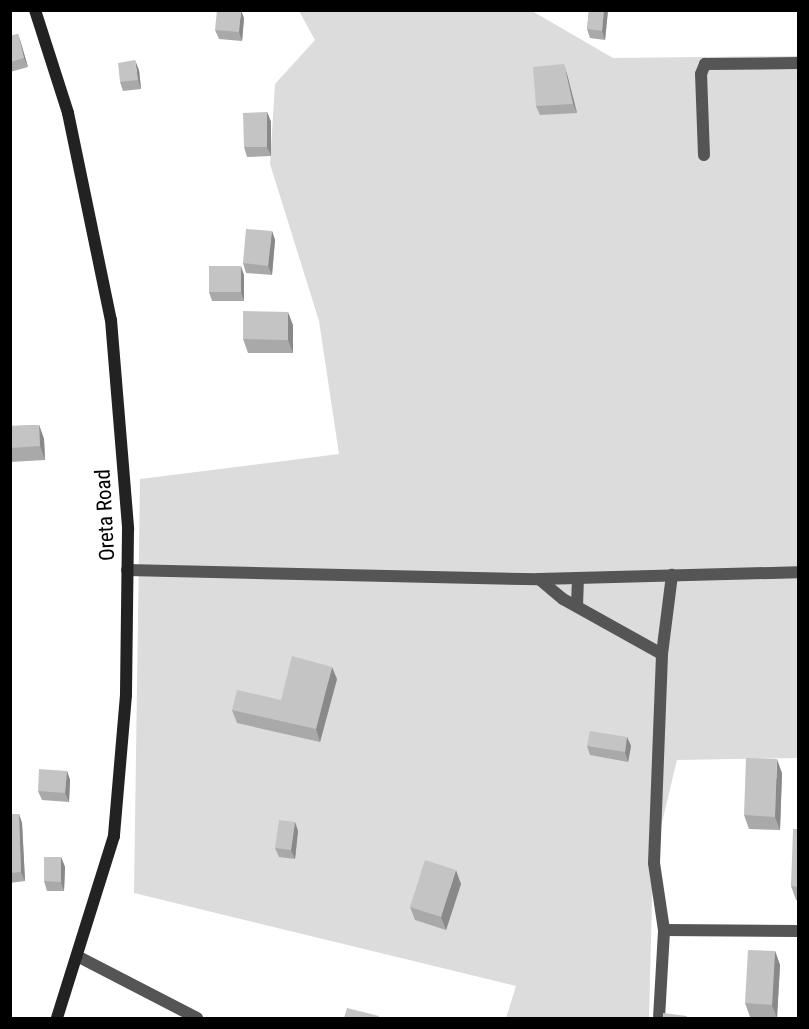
<!DOCTYPE html>
<html>
<head>
<meta charset="utf-8">
<style>
  body { margin:0 }
  #map { position:relative; width:809px; height:1029px; overflow:hidden; background:#fff; font-family:"Roboto Condensed",sans-serif }
  div>[style] { position:absolute }
  [style*='--x'] { left:calc(var(--x)*1px); top:calc(var(--y)*1px); width:calc(var(--w)*1px); rotate:calc(var(--a)*1deg) }
  .green>* { inset:0; background:#dcdcdc }
  .street>* { height:12px; margin:-6px; padding:0 6px; transform-origin:6px; border-radius:6px; background:#555 }
  .secondary>* { height:12px; margin:-6px; padding:0 6px; transform-origin:6px; border-radius:6px; background:#222 }
  .wall>* { inset:0; background:#a9a9a9 }
  .shaded-wall>* { inset:0; background:#898989 }
  .building>* { inset:0; background:#c4c4c4 }
  span { translate:-50% -50%; white-space:nowrap; text-align:center; line-height:1.15; -webkit-text-stroke:6px #fff; paint-order:stroke }
  .street-label { font-size:21px; color:#000 }
  .frame { position:absolute; inset:0; border:12px solid #000; pointer-events:none }
</style>
</head>
<body>
<div id="map">
  <div class="green">
    <i style="clip-path:polygon(299px 11px,532px 11px,613px 58px,798px 56px,798px 758px,677px 760px,653px 860px,649px 1018px,506px 1018px,516px 986px,134px 893px,140px 479px,339px 454px,319px 321px,270px 164px,275px 84px,315px 40px)"></i>
  </div>
  <div class="street">
    <i style="--x:704;--y:155;--w:81;--a:-92.1"></i>
    <i style="--x:701;--y:74;--w:11;--a:-68"></i>
    <i style="--x:705;--y:64;--w:93;--a:-0.6"></i>
    <i style="--x:127;--y:570;--w:412;--a:1.3"></i>
    <i style="--x:539;--y:579;--w:259;--a:-1.5"></i>
    <i style="--x:539;--y:579;--w:31;--a:40"></i>
    <i style="--x:563;--y:599;--w:113;--a:29.1"></i>
    <i style="--x:577;--y:606;--w:28;--a:-88"></i>
    <i style="--x:664;--y:930;--w:134;--a:0.4"></i>
    <i style="--x:79;--y:957;--w:133;--a:27.3"></i>
    <i style="--x:659;--y:1018;--w:88;--a:-86.7"></i>
    <i style="--x:664;--y:930;--w:68;--a:-98.5"></i>
    <i style="--x:654;--y:863;--w:209;--a:-87.8"></i>
    <i style="--x:662;--y:654;--w:80;--a:-82.8"></i>
  </div>
  <div class="secondary">
    <i style="--x:35;--y:10;--w:108;--a:72.2"></i>
    <i style="--x:68;--y:113;--w:211;--a:78.3"></i>
    <i style="--x:111;--y:320;--w:210;--a:85.3"></i>
    <i style="--x:128;--y:529;--w:166;--a:90.7"></i>
    <i style="--x:126;--y:695;--w:142;--a:94.9"></i>
    <i style="--x:114;--y:836;--w:191;--a:107.4"></i>
  </div>
  <div class="wall">
    <i style="clip-path:polygon(589px 10px,608px 10px,605px 40px,590px 38px,587px 29px)"></i>
    <i style="clip-path:polygon(244px 18px,242px 41px,219px 39px,215px 30px)"></i>
    <i style="clip-path:polygon(18px 34px,28px 67px,10px 72px,10px 36px)"></i>
    <i style="clip-path:polygon(139px 70px,141px 89px,123px 91px,120px 82px)"></i>
    <i style="clip-path:polygon(567px 74px,577px 113px,540px 115px,536px 106px)"></i>
    <i style="clip-path:polygon(267px 112px,271px 122px,271px 156px,247px 157px,244px 147px)"></i>
    <i style="clip-path:polygon(272px 231px,275px 240px,272px 275px,246px 273px,243px 263px)"></i>
    <i style="clip-path:polygon(244px 275px,244px 301px,212px 301px,209px 292px)"></i>
    <i style="clip-path:polygon(293px 325px,293px 353px,248px 353px,243px 339px)"></i>
    <i style="clip-path:polygon(39px 425px,44px 439px,45px 460px,10px 462px,10px 426px)"></i>
    <i style="clip-path:polygon(337px 679px,320px 742px,237px 723px,232px 710px,281px 700px)"></i>
    <i style="clip-path:polygon(627px 737px,631px 746px,628px 762px,590px 755px,587px 746px)"></i>
    <i style="clip-path:polygon(67px 771px,70px 780px,69px 802px,42px 800px,38px 791px)"></i>
    <i style="clip-path:polygon(782px 773px,780px 830px,749px 829px,744px 815px)"></i>
    <i style="clip-path:polygon(10px 814px,19px 814px,22px 823px,25px 881px,10px 883px)"></i>
    <i style="clip-path:polygon(295px 822px,298px 831px,295px 859px,279px 857px,275px 848px)"></i>
    <i style="clip-path:polygon(798px 829px,798px 900px,796px 900px,791px 886px)"></i>
    <i style="clip-path:polygon(61px 857px,65px 867px,64px 891px,47px 891px,44px 881px)"></i>
    <i style="clip-path:polygon(461px 884px,446px 930px,415px 920px,410px 907px)"></i>
    <i style="clip-path:polygon(775px 951px,780px 965px,777px 1018px,750px 1017px,745px 1003px)"></i>
  </div>
  <div class="shaded-wall">
    <i style="clip-path:polygon(241px 10px,244px 18px,242px 41px,239px 32px)"></i>
    <i style="clip-path:polygon(604px 10px,608px 10px,605px 40px,602px 31px)"></i>
    <i style="clip-path:polygon(18px 34px,21px 43px,28px 67px,24px 58px)"></i>
    <i style="clip-path:polygon(135px 60px,139px 70px,141px 89px,138px 80px)"></i>
    <i style="clip-path:polygon(564px 64px,567px 74px,577px 113px,573px 104px)"></i>
    <i style="clip-path:polygon(267px 112px,271px 122px,271px 156px,267px 147px)"></i>
    <i style="clip-path:polygon(272px 231px,275px 240px,272px 275px,268px 266px)"></i>
    <i style="clip-path:polygon(241px 266px,244px 275px,244px 301px,241px 292px)"></i>
    <i style="clip-path:polygon(288px 312px,293px 325px,293px 353px,288px 340px)"></i>
    <i style="clip-path:polygon(39px 425px,44px 439px,45px 460px,40px 446px)"></i>
    <i style="clip-path:polygon(332px 667px,337px 679px,320px 742px,316px 729px)"></i>
    <i style="clip-path:polygon(627px 737px,631px 746px,628px 762px,625px 752px)"></i>
    <i style="clip-path:polygon(777px 759px,782px 773px,780px 830px,775px 817px)"></i>
    <i style="clip-path:polygon(67px 771px,70px 780px,69px 802px,65px 793px)"></i>
    <i style="clip-path:polygon(19px 814px,22px 823px,25px 881px,21px 872px)"></i>
    <i style="clip-path:polygon(295px 822px,298px 831px,295px 859px,291px 850px)"></i>
    <i style="clip-path:polygon(61px 857px,65px 867px,64px 891px,61px 882px)"></i>
    <i style="clip-path:polygon(456px 870px,461px 884px,446px 930px,441px 917px)"></i>
    <i style="clip-path:polygon(775px 951px,780px 965px,777px 1018px,772px 1005px)"></i>
  </div>
  <div class="building">
    <i style="clip-path:polygon(217px 10px,241px 10px,239px 32px,215px 30px)"></i>
    <i style="clip-path:polygon(589px 10px,604px 10px,602px 31px,587px 29px)"></i>
    <i style="clip-path:polygon(18px 34px,24px 58px,10px 62px,10px 36px)"></i>
    <i style="clip-path:polygon(135px 60px,138px 80px,120px 82px,118px 63px)"></i>
    <i style="clip-path:polygon(564px 64px,573px 104px,536px 106px,533px 67px)"></i>
    <i style="clip-path:polygon(267px 112px,267px 147px,244px 147px,243px 113px)"></i>
    <i style="clip-path:polygon(246px 229px,272px 231px,268px 266px,243px 263px)"></i>
    <i style="clip-path:polygon(209px 266px,241px 266px,241px 292px,209px 292px)"></i>
    <i style="clip-path:polygon(243px 311px,288px 312px,288px 340px,243px 339px)"></i>
    <i style="clip-path:polygon(39px 425px,40px 446px,10px 448px,10px 426px)"></i>
    <i style="clip-path:polygon(292px 656px,332px 667px,316px 729px,232px 710px,237px 690px,281px 700px)"></i>
    <i style="clip-path:polygon(590px 731px,627px 737px,625px 752px,587px 746px)"></i>
    <i style="clip-path:polygon(746px 758px,777px 759px,775px 817px,744px 815px)"></i>
    <i style="clip-path:polygon(39px 769px,67px 771px,65px 793px,38px 791px)"></i>
    <i style="clip-path:polygon(10px 814px,19px 814px,21px 872px,10px 873px)"></i>
    <i style="clip-path:polygon(279px 820px,295px 822px,291px 850px,275px 848px)"></i>
    <i style="clip-path:polygon(793px 829px,798px 829px,798px 887px,791px 886px)"></i>
    <i style="clip-path:polygon(44px 857px,61px 857px,61px 882px,44px 881px)"></i>
    <i style="clip-path:polygon(425px 860px,456px 870px,441px 917px,410px 907px)"></i>
    <i style="clip-path:polygon(748px 950px,775px 951px,772px 1005px,745px 1003px)"></i>
    <i style="clip-path:polygon(347px 1008px,379px 1016px,378px 1018px,344px 1018px)"></i>
    <i style="clip-path:polygon(663px 1013px,687px 1016px,686px 1018px,663px 1018px)"></i>
  </div>
  <div class="street-label">
    <span style="left:105px;top:515px;rotate:-93deg">Oreta Road</span>
  </div>
  <div class="frame"></div>
</div>
</body>
</html>
